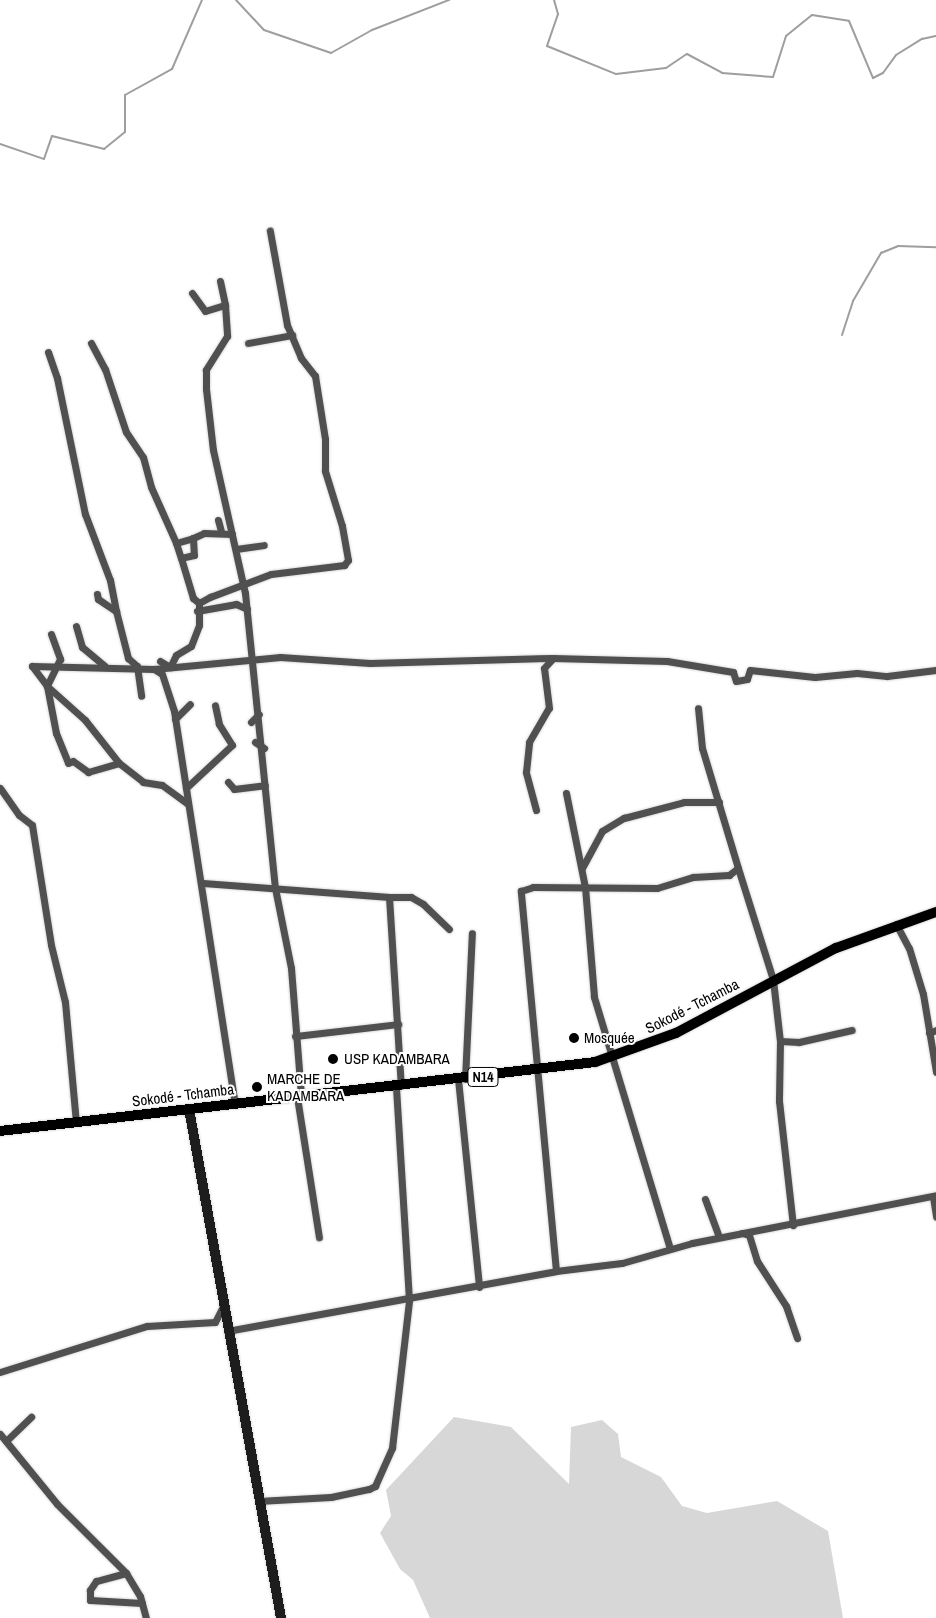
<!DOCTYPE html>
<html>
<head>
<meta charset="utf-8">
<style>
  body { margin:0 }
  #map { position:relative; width:936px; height:1618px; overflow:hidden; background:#fff; font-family:"Archivo Narrow",sans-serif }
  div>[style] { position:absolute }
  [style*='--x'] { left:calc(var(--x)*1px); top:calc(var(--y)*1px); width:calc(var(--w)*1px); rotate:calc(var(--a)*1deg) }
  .green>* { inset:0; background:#d7d7d7 }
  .stream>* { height:2px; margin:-1px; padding:0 1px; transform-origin:1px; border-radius:1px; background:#9e9e9e }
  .roads { filter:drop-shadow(0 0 1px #dbdbdb) drop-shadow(0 0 1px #dbdbdb) }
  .minor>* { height:7px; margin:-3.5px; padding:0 3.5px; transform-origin:3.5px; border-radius:3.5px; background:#505050 }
  .secondary>* { height:10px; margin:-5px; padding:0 5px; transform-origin:5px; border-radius:5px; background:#1d1d1d }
  .primary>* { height:10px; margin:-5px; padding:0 5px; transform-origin:5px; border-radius:5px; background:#000 }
  .dots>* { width:14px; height:14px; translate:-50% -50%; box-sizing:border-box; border:2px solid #fff; border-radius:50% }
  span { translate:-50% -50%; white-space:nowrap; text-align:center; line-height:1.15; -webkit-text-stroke:4px #fff; paint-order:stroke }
  .shield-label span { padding:1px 4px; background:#fff; border:1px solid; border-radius:4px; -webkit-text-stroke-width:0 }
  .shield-label { font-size:14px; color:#000; font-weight:700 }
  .street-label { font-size:15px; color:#000 }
  .poi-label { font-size:15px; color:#000 }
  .left { translate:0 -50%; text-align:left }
</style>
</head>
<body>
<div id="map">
  <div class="green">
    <i style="clip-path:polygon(454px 1417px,511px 1427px,569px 1484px,571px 1427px,602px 1420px,618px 1434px,621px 1457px,661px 1477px,682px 1506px,707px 1513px,777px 1501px,828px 1531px,843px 1618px,430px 1618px,413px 1580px,400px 1569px,380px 1533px,391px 1516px,386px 1490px)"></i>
  </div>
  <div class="stream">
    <i style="--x:236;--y:0;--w:41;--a:47"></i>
    <i style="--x:264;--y:30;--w:71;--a:18.9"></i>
    <i style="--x:331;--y:53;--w:47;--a:-29.3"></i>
    <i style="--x:372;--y:30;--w:83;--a:-21.3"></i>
    <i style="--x:554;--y:0;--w:15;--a:74"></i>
    <i style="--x:558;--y:14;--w:34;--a:109"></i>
    <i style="--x:547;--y:46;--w:74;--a:22.1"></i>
    <i style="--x:616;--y:74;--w:50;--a:-6.8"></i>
    <i style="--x:666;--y:68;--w:25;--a:-34"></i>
    <i style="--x:687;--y:54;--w:40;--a:28"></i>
    <i style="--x:722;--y:73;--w:51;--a:4.5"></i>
    <i style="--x:773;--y:77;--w:43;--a:-72.4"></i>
    <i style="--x:786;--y:36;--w:33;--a:-39"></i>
    <i style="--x:812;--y:15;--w:37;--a:9"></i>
    <i style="--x:849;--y:21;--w:62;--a:67.2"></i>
    <i style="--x:873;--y:78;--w:11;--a:-27"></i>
    <i style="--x:883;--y:73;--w:22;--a:-54"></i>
    <i style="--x:896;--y:55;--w:31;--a:-32"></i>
    <i style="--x:922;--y:39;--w:14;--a:-12"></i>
    <i style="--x:0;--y:144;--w:46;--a:18.8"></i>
    <i style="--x:44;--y:159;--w:24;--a:-71"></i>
    <i style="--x:52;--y:136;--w:54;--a:14"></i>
    <i style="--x:104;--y:149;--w:27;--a:-39"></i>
    <i style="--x:125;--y:132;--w:37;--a:-90"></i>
    <i style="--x:125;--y:95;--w:54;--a:-29"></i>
    <i style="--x:172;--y:69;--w:75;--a:-66.5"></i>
    <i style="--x:842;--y:335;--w:36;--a:-72"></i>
    <i style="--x:853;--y:301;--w:56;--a:-59.7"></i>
    <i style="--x:881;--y:253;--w:18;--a:-22"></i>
    <i style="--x:898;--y:246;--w:38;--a:2"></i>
  </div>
  <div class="roads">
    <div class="minor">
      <i style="--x:220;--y:281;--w:25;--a:78"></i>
      <i style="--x:192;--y:293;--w:22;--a:54"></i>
      <i style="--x:205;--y:311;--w:21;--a:-17"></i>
      <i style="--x:225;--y:305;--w:31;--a:86"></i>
      <i style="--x:227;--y:336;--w:40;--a:122"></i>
      <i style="--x:206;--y:370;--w:19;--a:90"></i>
      <i style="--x:206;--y:389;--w:61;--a:83.5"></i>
      <i style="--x:213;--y:450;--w:147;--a:77.4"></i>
      <i style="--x:245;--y:593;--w:297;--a:84.2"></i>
      <i style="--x:275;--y:888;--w:82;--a:78.7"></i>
      <i style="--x:291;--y:968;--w:128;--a:85.5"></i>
      <i style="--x:91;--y:343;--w:30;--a:62"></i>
      <i style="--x:105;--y:369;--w:66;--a:71.6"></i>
      <i style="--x:126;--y:432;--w:30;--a:56"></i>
      <i style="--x:143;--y:457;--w:31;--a:75"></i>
      <i style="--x:151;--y:487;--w:61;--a:65.9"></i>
      <i style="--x:176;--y:543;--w:18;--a:-16"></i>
      <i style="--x:193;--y:538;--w:17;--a:87"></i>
      <i style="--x:194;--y:555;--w:13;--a:167"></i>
      <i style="--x:181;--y:558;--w:42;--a:73.3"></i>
      <i style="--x:193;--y:598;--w:8;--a:40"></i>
      <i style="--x:248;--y:343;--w:45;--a:-10.3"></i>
      <i style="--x:48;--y:352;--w:28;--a:71"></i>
      <i style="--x:57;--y:378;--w:139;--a:78.4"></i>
      <i style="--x:85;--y:514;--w:71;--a:69.3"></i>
      <i style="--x:110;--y:580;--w:32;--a:79"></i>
      <i style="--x:218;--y:520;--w:11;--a:75"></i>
      <i style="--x:193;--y:538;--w:12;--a:-24"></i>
      <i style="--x:204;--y:533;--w:28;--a:2"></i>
      <i style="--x:176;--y:543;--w:16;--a:72"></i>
      <i style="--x:236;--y:549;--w:28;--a:-8"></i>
      <i style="--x:97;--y:594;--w:5;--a:79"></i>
      <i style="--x:98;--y:599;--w:22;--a:34"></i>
      <i style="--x:116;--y:611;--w:49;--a:75.7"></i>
      <i style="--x:128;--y:658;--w:12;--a:42"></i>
      <i style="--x:137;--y:666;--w:30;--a:82"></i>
      <i style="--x:197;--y:611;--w:40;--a:-10"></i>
      <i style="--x:236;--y:604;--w:12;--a:24"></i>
      <i style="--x:76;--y:626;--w:22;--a:74"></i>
      <i style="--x:82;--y:647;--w:30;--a:40"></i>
      <i style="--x:51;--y:634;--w:27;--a:70"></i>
      <i style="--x:60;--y:659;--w:30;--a:116"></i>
      <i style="--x:47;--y:686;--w:48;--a:79.2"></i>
      <i style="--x:56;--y:733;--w:32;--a:68"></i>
      <i style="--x:68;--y:763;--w:5;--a:-22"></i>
      <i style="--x:73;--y:761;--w:19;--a:36"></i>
      <i style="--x:88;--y:772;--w:32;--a:-16"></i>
      <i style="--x:119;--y:763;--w:31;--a:38"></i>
      <i style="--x:143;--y:782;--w:19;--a:9"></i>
      <i style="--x:162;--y:785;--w:32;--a:36"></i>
      <i style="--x:160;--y:661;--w:12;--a:31"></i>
      <i style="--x:170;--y:667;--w:13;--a:-63"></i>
      <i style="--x:176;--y:655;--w:17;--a:-31"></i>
      <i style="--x:191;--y:646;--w:22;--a:-69"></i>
      <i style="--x:199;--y:625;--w:22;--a:-90"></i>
      <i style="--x:199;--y:603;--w:13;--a:-29"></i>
      <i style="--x:210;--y:597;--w:65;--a:-20.7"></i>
      <i style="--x:271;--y:574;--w:74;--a:-7"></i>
      <i style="--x:344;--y:565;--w:6;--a:-51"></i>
      <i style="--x:348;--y:560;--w:35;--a:-100"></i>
      <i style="--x:342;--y:526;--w:58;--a:-107.2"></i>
      <i style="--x:325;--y:471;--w:32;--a:-90"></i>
      <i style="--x:325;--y:439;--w:64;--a:-99"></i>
      <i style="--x:315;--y:376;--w:23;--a:-128"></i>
      <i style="--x:301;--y:358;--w:36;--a:-113"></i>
      <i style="--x:287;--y:325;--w:96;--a:-100.3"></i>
      <i style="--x:32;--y:666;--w:122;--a:1.4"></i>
      <i style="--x:154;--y:669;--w:127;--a:-5.4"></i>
      <i style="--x:280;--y:657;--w:90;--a:3.8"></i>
      <i style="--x:370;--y:663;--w:183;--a:-1.6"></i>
      <i style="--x:553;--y:658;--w:114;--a:1.5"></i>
      <i style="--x:667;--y:661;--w:67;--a:9.5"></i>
      <i style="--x:733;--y:672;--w:9;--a:72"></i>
      <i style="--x:736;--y:681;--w:11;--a:-10"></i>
      <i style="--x:747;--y:679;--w:9;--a:-72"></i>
      <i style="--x:750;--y:670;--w:65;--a:6.1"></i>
      <i style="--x:815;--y:677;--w:42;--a:-5.4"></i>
      <i style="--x:857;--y:673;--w:30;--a:6"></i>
      <i style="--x:887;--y:676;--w:49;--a:-7"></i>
      <i style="--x:32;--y:666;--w:25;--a:53"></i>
      <i style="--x:47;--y:686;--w:51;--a:41.8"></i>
      <i style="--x:85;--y:720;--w:55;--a:51.7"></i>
      <i style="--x:154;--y:669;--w:9;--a:32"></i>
      <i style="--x:162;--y:674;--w:39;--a:72"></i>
      <i style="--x:174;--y:711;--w:398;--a:81.2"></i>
      <i style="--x:175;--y:719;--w:21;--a:-45"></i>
      <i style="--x:251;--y:722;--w:11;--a:-45"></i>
      <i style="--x:255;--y:742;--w:11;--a:34"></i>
      <i style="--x:228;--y:782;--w:9;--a:49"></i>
      <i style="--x:234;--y:789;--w:31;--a:-7"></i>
      <i style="--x:0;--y:788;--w:33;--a:55"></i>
      <i style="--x:19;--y:815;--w:16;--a:38"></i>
      <i style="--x:32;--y:825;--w:121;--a:81"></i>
      <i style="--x:51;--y:945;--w:59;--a:76.2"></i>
      <i style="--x:65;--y:1002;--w:121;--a:84.8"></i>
      <i style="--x:186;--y:788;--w:63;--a:-43.1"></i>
      <i style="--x:232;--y:745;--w:25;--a:-122"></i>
      <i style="--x:219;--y:724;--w:19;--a:-102"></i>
      <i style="--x:566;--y:793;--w:96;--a:78.6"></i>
      <i style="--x:585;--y:887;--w:110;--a:85.3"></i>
      <i style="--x:594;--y:997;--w:263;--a:73.2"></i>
      <i style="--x:536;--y:810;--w:39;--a:-105"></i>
      <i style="--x:526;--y:772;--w:30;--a:-84"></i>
      <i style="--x:529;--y:742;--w:39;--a:-60"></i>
      <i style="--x:549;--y:708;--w:40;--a:-97.1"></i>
      <i style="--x:544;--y:668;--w:13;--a:-48"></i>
      <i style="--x:582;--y:868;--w:42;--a:-61.6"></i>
      <i style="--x:602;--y:831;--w:26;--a:-31"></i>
      <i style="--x:624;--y:818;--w:62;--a:-14.9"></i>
      <i style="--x:684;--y:802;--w:35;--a:0"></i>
      <i style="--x:738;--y:868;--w:117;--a:72.6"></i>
      <i style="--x:773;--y:980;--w:61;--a:83.5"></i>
      <i style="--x:780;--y:1041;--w:60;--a:91"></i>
      <i style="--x:779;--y:1101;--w:125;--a:83.6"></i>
      <i style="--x:203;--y:883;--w:187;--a:4.3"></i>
      <i style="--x:389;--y:897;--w:189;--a:86.4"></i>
      <i style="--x:389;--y:897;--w:22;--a:0"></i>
      <i style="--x:411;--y:897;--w:14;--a:30"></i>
      <i style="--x:423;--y:904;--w:36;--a:44"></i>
      <i style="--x:896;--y:924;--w:27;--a:62"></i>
      <i style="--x:909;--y:948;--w:48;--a:73.1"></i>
      <i style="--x:923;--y:994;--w:79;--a:80.5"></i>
      <i style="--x:929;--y:1033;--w:8;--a:-23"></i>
      <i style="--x:295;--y:1036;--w:104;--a:-6.6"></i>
      <i style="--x:780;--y:1041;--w:19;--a:3"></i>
      <i style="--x:799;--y:1042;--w:54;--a:-12.8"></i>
      <i style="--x:458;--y:1079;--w:209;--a:84.2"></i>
      <i style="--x:465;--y:1079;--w:146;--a:-87.3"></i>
      <i style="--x:297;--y:1097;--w:142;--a:81.1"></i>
      <i style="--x:933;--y:1197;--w:20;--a:81"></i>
      <i style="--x:705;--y:1199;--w:40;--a:69.8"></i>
      <i style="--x:742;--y:1233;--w:7;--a:16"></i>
      <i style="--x:749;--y:1235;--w:27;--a:73"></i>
      <i style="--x:757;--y:1261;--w:54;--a:57.2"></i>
      <i style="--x:786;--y:1306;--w:34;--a:71"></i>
      <i style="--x:556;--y:1271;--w:382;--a:-95.3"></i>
      <i style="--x:521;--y:891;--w:13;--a:-18"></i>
      <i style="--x:533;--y:887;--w:124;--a:0.5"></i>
      <i style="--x:657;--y:888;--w:38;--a:-17"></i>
      <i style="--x:693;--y:877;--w:36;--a:-3"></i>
      <i style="--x:729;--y:875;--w:11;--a:-38"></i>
      <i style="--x:738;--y:868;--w:125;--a:-106.7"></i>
      <i style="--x:702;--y:748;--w:40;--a:-95.7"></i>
      <i style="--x:227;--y:1331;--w:334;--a:-10.3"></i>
      <i style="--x:556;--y:1271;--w:66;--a:-6.9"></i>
      <i style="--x:622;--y:1263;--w:73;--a:-15.9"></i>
      <i style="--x:692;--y:1243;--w:249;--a:-11.1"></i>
      <i style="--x:0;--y:1372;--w:154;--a:-17.4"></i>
      <i style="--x:147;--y:1326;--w:68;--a:-3.4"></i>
      <i style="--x:215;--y:1322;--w:20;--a:-63"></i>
      <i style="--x:0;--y:1434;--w:90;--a:50.8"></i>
      <i style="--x:57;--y:1504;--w:98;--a:45"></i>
      <i style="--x:126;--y:1573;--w:27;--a:59"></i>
      <i style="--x:140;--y:1596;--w:23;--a:75"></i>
      <i style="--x:6;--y:1441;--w:35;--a:-44"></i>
      <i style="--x:258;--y:1501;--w:73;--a:-3.1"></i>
      <i style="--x:331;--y:1497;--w:39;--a:-12"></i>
      <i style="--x:369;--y:1489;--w:7;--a:-27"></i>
      <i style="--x:375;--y:1486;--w:42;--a:-65.9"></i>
      <i style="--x:392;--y:1448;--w:149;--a:-83.4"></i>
      <i style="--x:409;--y:1300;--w:214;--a:-93.5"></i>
      <i style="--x:126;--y:1573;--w:31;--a:165"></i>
      <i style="--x:96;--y:1581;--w:11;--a:124"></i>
      <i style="--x:90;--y:1590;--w:10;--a:90"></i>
      <i style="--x:90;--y:1600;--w:52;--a:3.3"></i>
    </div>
    <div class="secondary">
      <i style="--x:189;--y:1109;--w:517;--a:79.75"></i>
    </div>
    <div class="primary">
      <i style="--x:0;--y:1131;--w:599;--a:-6.61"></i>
      <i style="--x:595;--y:1062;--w:86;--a:-19.7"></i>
      <i style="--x:676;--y:1033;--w:181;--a:-28"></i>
      <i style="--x:836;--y:948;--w:106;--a:-19.8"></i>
    </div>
  </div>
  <div class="dots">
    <i style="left:574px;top:1038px;background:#000"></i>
    <i style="left:333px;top:1059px;background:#000"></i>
    <i style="left:257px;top:1087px;background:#000"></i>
  </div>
  <div class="shield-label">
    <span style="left:483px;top:1077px">N14</span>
  </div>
  <div class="street-label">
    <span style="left:692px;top:1006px;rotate:-27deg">Sokodé - Tchamba</span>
    <span style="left:183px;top:1095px;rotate:-7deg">Sokodé - Tchamba</span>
  </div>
  <div class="poi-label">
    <span class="left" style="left:584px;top:1038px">Mosquée</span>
    <span class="left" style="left:344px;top:1059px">USP KADAMBARA</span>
    <span class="left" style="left:267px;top:1087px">MARCHE DE<br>KADAMBARA</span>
  </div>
</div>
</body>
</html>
